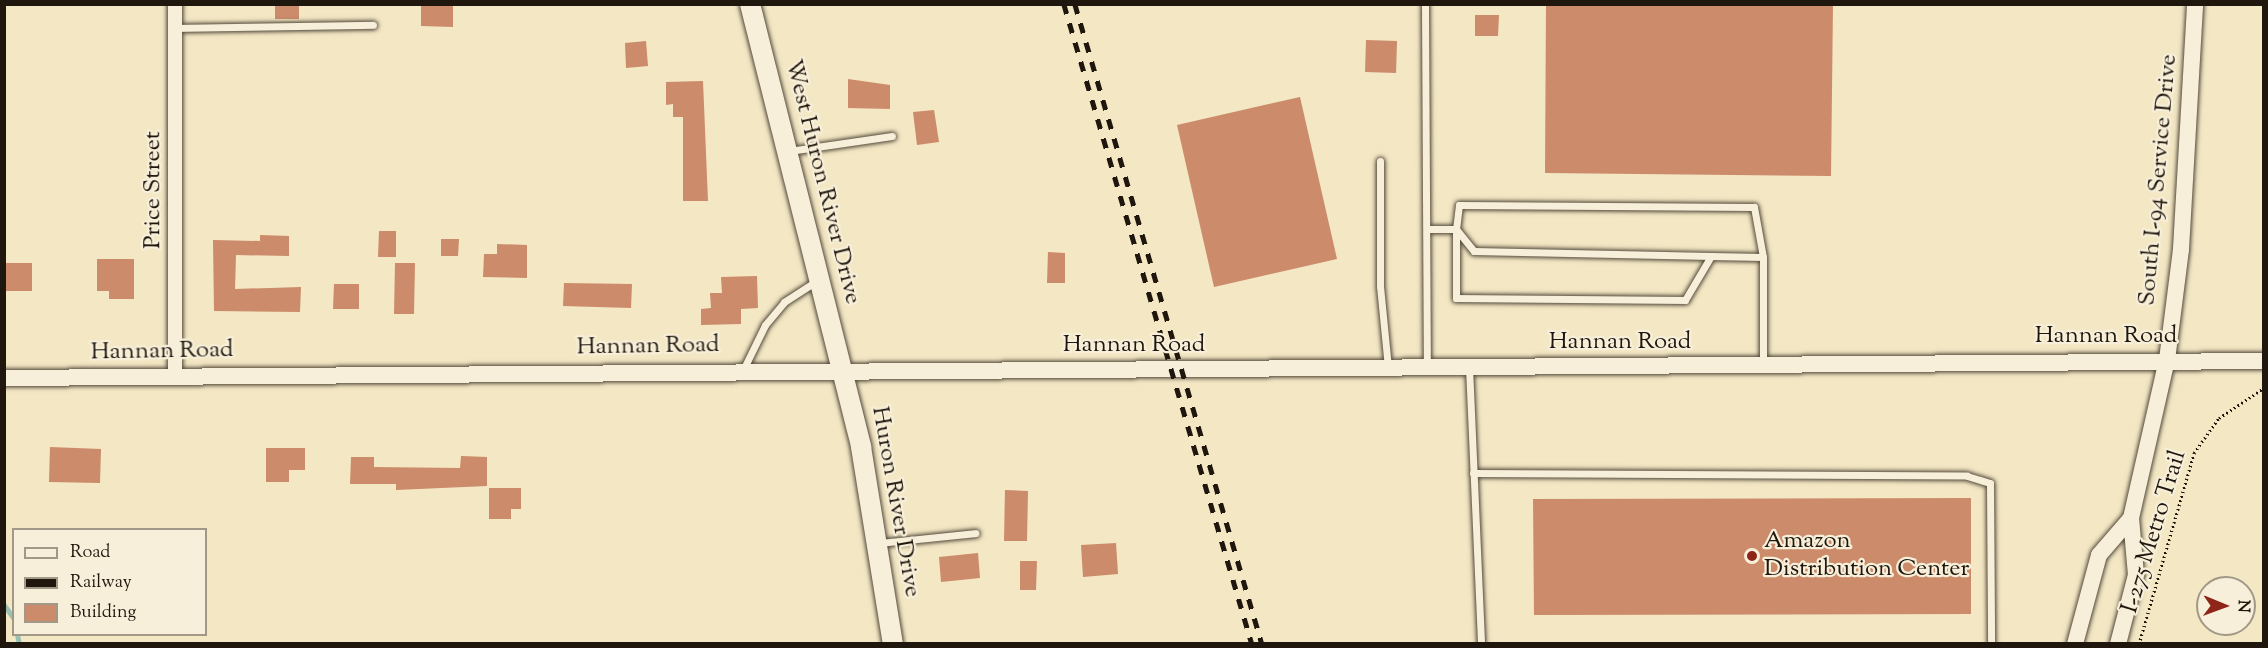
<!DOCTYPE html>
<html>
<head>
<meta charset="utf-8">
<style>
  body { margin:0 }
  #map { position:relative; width:2268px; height:648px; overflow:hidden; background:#f3e7c4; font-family:"Sorts Mill Goudy",serif }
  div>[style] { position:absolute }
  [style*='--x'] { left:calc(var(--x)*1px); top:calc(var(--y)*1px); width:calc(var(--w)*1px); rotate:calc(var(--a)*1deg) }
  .stream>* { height:5px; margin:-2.5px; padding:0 2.5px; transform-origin:2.5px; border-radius:2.5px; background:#9bc0b1 }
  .building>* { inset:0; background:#cc8b6a }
  .path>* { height:3px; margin-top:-1.5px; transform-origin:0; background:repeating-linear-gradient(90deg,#1f160d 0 1.5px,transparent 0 4.5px) }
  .roads { filter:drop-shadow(0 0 2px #544a3b) drop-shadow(0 0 2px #544a3b) }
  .service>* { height:7px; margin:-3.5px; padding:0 3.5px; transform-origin:3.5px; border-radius:3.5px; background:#f7efd9 }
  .minor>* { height:14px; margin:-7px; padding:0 7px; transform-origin:7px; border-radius:7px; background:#f7efd9 }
  .tertiary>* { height:16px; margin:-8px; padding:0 8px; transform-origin:8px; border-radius:8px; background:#f7efd9 }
  .secondary>* { height:20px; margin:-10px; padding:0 10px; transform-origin:10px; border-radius:10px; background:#f7efd9 }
  .rail>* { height:4.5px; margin-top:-2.25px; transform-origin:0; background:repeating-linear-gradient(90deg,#1f160d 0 10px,transparent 0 20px) }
  .dots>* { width:16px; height:16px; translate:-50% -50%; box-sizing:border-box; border:3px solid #f7efd9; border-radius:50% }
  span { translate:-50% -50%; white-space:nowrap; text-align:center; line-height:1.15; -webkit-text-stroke:4.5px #f7efd9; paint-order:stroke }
  .street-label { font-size:24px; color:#1f160d }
  .poi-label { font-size:24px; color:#1f160d }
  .left { translate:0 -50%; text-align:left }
  .frame { position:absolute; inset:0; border:6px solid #1f160d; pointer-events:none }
  .legend { position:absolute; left:12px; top:528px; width:195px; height:108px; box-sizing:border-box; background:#f7efd9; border:2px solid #a19887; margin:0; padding:8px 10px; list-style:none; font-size:18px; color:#1f160d }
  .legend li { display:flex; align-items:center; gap:12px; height:30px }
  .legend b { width:30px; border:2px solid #a19887 }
  .north { position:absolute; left:2196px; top:576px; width:60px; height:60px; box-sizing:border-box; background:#f7efd9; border:2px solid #a19887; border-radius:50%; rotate:91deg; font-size:16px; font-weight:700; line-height:24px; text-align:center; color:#1f160d }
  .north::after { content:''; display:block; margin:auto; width:21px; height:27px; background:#8f2418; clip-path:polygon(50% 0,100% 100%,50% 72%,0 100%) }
</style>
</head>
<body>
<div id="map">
  <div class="stream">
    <i style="--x:4;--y:605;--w:17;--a:54"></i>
    <i style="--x:17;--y:634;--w:10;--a:79"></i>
  </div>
  <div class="building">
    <i style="clip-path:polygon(275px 4px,299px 4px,299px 19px,275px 19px)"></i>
    <i style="clip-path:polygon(421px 4px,453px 4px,453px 27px,421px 26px)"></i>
    <i style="clip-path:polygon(1546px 4px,1833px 4px,1831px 176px,1545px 173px)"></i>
    <i style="clip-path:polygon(1475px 15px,1499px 15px,1498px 36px,1475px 36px)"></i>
    <i style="clip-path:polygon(1366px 40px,1397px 41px,1396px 73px,1365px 72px)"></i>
    <i style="clip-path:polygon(646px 41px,648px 66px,626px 68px,625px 43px)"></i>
    <i style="clip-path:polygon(848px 79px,890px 85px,890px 109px,848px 108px)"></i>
    <i style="clip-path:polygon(703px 81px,708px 201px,683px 201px,683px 117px,673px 117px,673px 104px,666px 105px,666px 82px)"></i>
    <i style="clip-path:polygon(1300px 97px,1337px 259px,1214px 287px,1177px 125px)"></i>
    <i style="clip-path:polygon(934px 110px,939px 142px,917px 145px,913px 112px)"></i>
    <i style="clip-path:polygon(379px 231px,396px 231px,396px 257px,378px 257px)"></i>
    <i style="clip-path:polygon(260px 235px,289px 236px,289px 256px,236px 255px,235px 289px,301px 287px,300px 312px,214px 311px,213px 240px,260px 241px)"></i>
    <i style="clip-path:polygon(441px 239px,459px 239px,458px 256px,441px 256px)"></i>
    <i style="clip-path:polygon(497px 244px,527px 245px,527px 278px,483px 277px,484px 254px,497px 254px)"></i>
    <i style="clip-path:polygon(1048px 252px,1065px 253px,1065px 283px,1047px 283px)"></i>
    <i style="clip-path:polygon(97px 259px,134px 259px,134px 299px,109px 299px,109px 291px,97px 291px)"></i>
    <i style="clip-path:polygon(4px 263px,32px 263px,32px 291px,4px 291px)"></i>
    <i style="clip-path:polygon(395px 263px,415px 263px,414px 314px,394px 314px)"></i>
    <i style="clip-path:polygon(757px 276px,758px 308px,741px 309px,741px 324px,701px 325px,701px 309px,711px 308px,710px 293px,722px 293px,721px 277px)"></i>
    <i style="clip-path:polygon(564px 283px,632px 284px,631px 308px,563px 306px)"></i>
    <i style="clip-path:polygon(334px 284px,359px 284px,359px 309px,333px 309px)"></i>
    <i style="clip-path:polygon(50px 447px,101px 449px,100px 483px,49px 482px)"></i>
    <i style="clip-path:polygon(266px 448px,305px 448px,305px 470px,289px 470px,289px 482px,266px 482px)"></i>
    <i style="clip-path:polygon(461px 456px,487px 457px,487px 486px,396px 490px,396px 484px,350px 484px,351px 457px,374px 457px,374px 467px,460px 468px)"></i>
    <i style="clip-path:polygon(489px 488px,521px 488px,521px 509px,511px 509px,511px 519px,489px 519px)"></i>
    <i style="clip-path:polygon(1005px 490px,1028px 491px,1027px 541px,1004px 541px)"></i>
    <i style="clip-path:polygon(1971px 498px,1971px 614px,1534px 615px,1533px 499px)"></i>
    <i style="clip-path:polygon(1116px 543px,1118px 574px,1083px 577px,1081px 545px)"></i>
    <i style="clip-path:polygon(978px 553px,980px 578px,941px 582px,939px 557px)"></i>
    <i style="clip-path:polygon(1020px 561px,1037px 561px,1036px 590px,1020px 590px)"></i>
  </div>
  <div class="path">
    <i style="--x:2139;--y:644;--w:199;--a:-73.9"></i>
    <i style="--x:2194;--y:453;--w:43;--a:-54.5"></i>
    <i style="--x:2219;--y:418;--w:54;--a:-33.7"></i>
  </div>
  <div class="roads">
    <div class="service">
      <i style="--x:1425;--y:4;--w:364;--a:89.7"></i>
      <i style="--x:175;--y:28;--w:198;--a:-0.9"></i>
      <i style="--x:789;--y:151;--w:104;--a:-8.3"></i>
      <i style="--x:1380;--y:161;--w:125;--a:90"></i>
      <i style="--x:1380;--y:286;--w:82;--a:84.4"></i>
      <i style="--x:1429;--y:229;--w:27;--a:0"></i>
      <i style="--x:1456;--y:229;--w:28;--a:51"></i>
      <i style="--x:1474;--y:251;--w:237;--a:1.2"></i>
      <i style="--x:1763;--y:363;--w:106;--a:-90"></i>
      <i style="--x:1763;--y:257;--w:51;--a:-100.2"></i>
      <i style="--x:1754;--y:207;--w:295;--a:-179.6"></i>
      <i style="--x:1459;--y:205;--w:24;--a:97"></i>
      <i style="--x:1456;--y:229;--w:69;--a:90"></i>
      <i style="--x:1456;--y:298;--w:229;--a:0.5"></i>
      <i style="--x:1685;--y:300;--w:51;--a:-59.4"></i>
      <i style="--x:1711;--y:256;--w:52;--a:1.1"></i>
      <i style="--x:1469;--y:367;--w:277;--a:87.5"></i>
      <i style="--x:743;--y:370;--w:50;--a:-63.9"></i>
      <i style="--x:765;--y:325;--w:30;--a:-50"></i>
      <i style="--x:784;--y:302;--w:40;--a:-32.9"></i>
      <i style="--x:1473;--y:473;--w:494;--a:0.3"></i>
      <i style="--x:1967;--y:476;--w:24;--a:17"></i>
      <i style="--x:1990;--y:483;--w:161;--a:89.6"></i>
      <i style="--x:879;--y:543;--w:97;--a:-5.9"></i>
    </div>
    <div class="minor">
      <i style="--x:175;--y:4;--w:372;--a:90"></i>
    </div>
    <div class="tertiary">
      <i style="--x:4;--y:378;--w:2260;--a:-0.43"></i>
      <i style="--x:2075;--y:644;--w:92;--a:-74.9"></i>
      <i style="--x:2099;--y:555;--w:49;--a:-49.1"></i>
      <i style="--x:2118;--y:644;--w:71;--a:-75.4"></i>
      <i style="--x:2136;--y:575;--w:57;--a:-95"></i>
      <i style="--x:2131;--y:518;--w:162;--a:-77.2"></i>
      <i style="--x:2167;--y:360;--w:112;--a:-82.8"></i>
      <i style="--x:2181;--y:249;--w:245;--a:-86.7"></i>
    </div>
    <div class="secondary">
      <i style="--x:750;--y:4;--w:457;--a:75.9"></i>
      <i style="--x:861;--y:447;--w:200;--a:80.8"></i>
    </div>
  </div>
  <div class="rail">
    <i style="--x:1064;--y:4;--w:667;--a:73.63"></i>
    <i style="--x:1075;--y:4;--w:667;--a:73.71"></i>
  </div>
  <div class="dots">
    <i style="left:1752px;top:556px;background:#8f2418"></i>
  </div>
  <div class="street-label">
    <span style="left:2159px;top:180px;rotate:-85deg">South I-94 Service Drive</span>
    <span style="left:822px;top:182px;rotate:76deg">West Huron River Drive</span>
    <span style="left:154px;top:190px;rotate:-90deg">Price Street</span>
    <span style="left:2106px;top:337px">Hannan Road</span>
    <span style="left:1620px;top:343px">Hannan Road</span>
    <span style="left:1134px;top:346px">Hannan Road</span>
    <span style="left:648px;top:347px;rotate:-1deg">Hannan Road</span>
    <span style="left:162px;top:352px;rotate:-1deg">Hannan Road</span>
    <span style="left:895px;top:502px;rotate:80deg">Huron River Drive</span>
    <span style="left:2155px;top:532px;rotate:-73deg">I-275 Metro Trail</span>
  </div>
  <div class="poi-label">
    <span class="left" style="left:1764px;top:556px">Amazon<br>Distribution Center</span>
  </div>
  <div class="frame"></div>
  <ul class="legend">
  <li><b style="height:8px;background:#f7efd9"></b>Road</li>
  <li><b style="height:8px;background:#1f160d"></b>Railway</li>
  <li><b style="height:16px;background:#cc8b6a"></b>Building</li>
  </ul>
  <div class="north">N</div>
</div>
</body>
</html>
